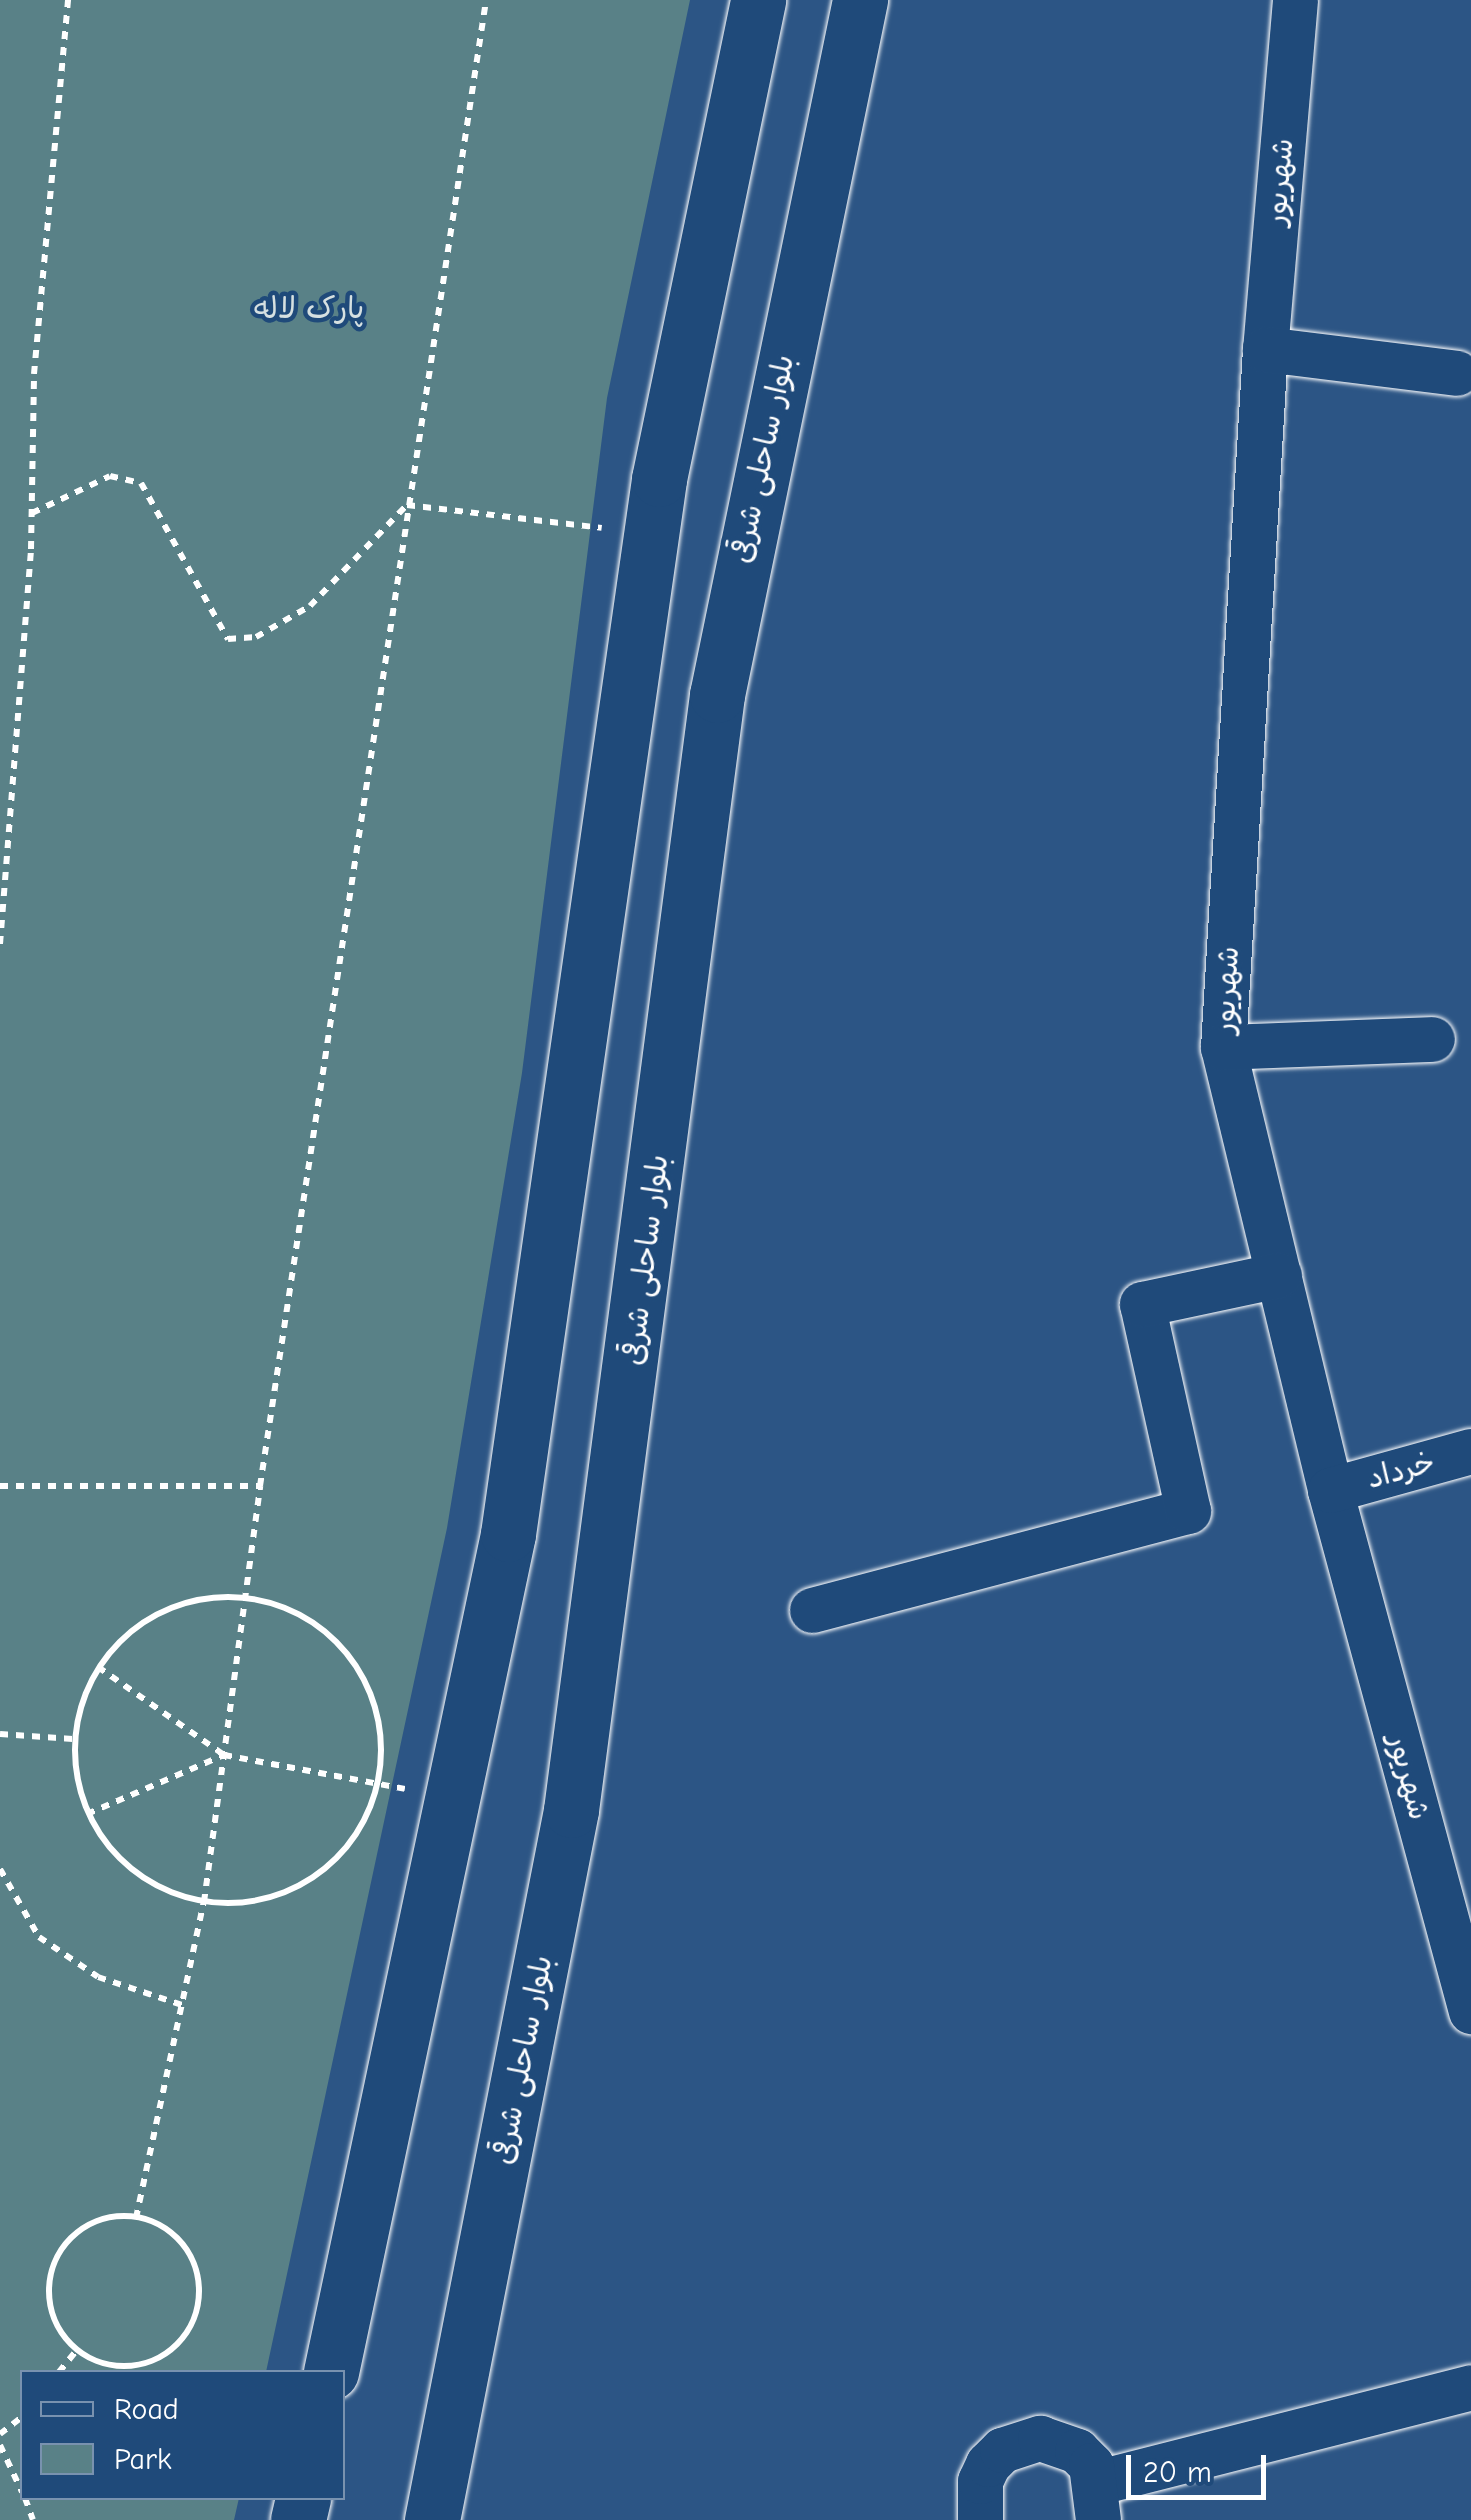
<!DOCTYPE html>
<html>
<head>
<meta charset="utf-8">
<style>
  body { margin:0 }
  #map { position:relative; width:1471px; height:2520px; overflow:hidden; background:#2c5585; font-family:"Comic Neue","Playpen Sans Arabic",sans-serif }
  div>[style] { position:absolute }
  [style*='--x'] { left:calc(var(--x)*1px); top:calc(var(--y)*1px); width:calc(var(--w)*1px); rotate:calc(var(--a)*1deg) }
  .green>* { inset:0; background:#598187 }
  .path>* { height:6px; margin-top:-3px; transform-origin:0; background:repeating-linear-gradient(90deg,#fff 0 8px,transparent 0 16px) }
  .path>.ring { margin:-3px; padding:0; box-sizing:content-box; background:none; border:6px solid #fff; border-radius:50% }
  .roads { filter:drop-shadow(0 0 2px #fff) drop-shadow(0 0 2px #fff) }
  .minor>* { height:45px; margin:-22.5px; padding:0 22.5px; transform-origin:22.5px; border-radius:22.5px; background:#1f4a7a }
  .secondary>* { height:55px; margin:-27.5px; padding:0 27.5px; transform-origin:27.5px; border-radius:27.5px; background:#1f4a7a }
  span { translate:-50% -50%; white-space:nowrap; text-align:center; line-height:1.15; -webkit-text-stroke:9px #1f4a7a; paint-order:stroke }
  .street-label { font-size:30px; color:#fff }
  .park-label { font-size:30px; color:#d6e0e1 }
  .legend { position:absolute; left:20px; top:2370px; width:325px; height:130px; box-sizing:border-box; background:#1f4a7a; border:2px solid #7992af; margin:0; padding:12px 18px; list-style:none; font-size:30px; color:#fff }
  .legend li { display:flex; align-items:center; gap:20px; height:50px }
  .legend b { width:50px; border:2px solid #7992af }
  .scale { position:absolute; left:1126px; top:2455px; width:140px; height:45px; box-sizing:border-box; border:5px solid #fff; border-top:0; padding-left:12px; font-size:30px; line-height:35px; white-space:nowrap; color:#fff; -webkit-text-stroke:8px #1f4a7a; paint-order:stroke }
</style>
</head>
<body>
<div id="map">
  <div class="green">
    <i style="clip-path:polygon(0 0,690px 0,607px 398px,522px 1073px,447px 1528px,266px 2372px,22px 2372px,22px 2498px,239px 2498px,234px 2520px,0 2520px)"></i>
  </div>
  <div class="path">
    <i style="--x:32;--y:513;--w:86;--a:-25.4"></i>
    <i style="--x:110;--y:476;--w:32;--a:13"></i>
    <i style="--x:141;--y:483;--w:179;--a:60.9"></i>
    <i style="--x:228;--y:639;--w:28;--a:-4"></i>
    <i style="--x:256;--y:637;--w:62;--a:-29.9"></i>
    <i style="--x:310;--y:606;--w:140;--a:-46.2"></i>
    <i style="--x:407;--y:505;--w:196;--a:6.7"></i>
    <i style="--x:0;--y:944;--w:396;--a:-85.5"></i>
    <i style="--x:31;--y:549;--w:175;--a:-89"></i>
    <i style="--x:34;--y:374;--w:376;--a:-84.8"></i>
    <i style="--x:0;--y:1486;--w:260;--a:0"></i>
    <i class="ring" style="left:75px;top:1597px;width:300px;height:300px"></i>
    <i style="--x:98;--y:1667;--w:154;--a:34.9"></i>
    <i style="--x:224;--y:1755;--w:184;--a:10.6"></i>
    <i style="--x:0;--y:1734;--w:73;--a:3.9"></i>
    <i style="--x:87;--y:1814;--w:149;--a:-23.3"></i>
    <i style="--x:0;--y:1869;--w:78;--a:60.2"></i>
    <i style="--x:39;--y:1937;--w:71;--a:34.1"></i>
    <i style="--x:98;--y:1977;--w:89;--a:18.4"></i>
    <i class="ring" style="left:49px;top:2216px;width:144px;height:144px"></i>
    <i style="--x:136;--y:2218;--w:323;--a:-77.9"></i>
    <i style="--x:204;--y:1902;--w:420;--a:-82.3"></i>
    <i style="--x:260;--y:1486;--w:1503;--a:-81.35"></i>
    <i style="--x:59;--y:2372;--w:28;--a:-51"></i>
    <i style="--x:0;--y:2434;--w:28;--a:-38"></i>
    <i style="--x:0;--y:2445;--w:52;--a:64.9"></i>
    <i style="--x:25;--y:2498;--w:23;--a:70"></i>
  </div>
  <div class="roads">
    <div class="minor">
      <i style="--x:1295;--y:0;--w:350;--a:94.9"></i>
      <i style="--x:1265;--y:349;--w:699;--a:93.44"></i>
      <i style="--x:1223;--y:1047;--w:456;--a:76.4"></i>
      <i style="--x:1330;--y:1490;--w:540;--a:74.86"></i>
      <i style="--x:1265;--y:349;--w:193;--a:7.1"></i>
      <i style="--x:1223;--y:1047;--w:209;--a:-2.2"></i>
      <i style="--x:1330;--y:1490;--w:146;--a:-15.5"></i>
      <i style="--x:812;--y:1610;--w:389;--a:-14.8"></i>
      <i style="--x:1188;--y:1511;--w:212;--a:-102.5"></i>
      <i style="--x:1142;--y:1304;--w:140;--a:-12"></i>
      <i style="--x:1099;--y:2482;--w:384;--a:-14.3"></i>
      <i style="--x:980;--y:2520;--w:39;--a:-90"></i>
      <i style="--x:980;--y:2481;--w:19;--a:-65"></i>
      <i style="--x:988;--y:2464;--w:20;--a:-45"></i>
      <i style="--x:1002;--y:2450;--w:40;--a:-18"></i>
      <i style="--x:1040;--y:2438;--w:39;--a:19"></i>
      <i style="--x:1077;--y:2451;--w:20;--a:45"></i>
      <i style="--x:1091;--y:2465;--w:55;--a:82.7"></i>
    </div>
    <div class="secondary">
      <i style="--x:331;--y:2372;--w:856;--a:-78.07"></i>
      <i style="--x:508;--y:1534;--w:1066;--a:-81.85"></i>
      <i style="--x:659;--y:479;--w:489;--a:-78.3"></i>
      <i style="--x:298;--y:2520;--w:23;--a:-77"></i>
      <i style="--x:432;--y:2520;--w:723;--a:-78.92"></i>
      <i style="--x:571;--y:1810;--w:1125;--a:-82.54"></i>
      <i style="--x:717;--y:695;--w:710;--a:-78.37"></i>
    </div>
  </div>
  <div class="street-label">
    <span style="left:1280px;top:182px;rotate:-85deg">شهریور</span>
    <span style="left:763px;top:459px;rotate:-78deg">بلوار ساحلی شرقی</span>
    <span style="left:1227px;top:990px;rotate:-87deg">شهریور</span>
    <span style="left:646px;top:1260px;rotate:-83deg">بلوار ساحلی شرقی</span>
    <span style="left:1401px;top:1471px;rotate:-15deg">خرداد</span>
    <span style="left:1408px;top:1777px;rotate:75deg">شهریور</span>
    <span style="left:523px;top:2060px;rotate:-79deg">بلوار ساحلی شرقی</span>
  </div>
  <div class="park-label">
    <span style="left:309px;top:309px">پارک لاله</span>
  </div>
  <ul class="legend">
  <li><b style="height:12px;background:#1f4a7a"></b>Road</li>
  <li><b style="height:28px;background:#598187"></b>Park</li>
  </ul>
  <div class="scale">20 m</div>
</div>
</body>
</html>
